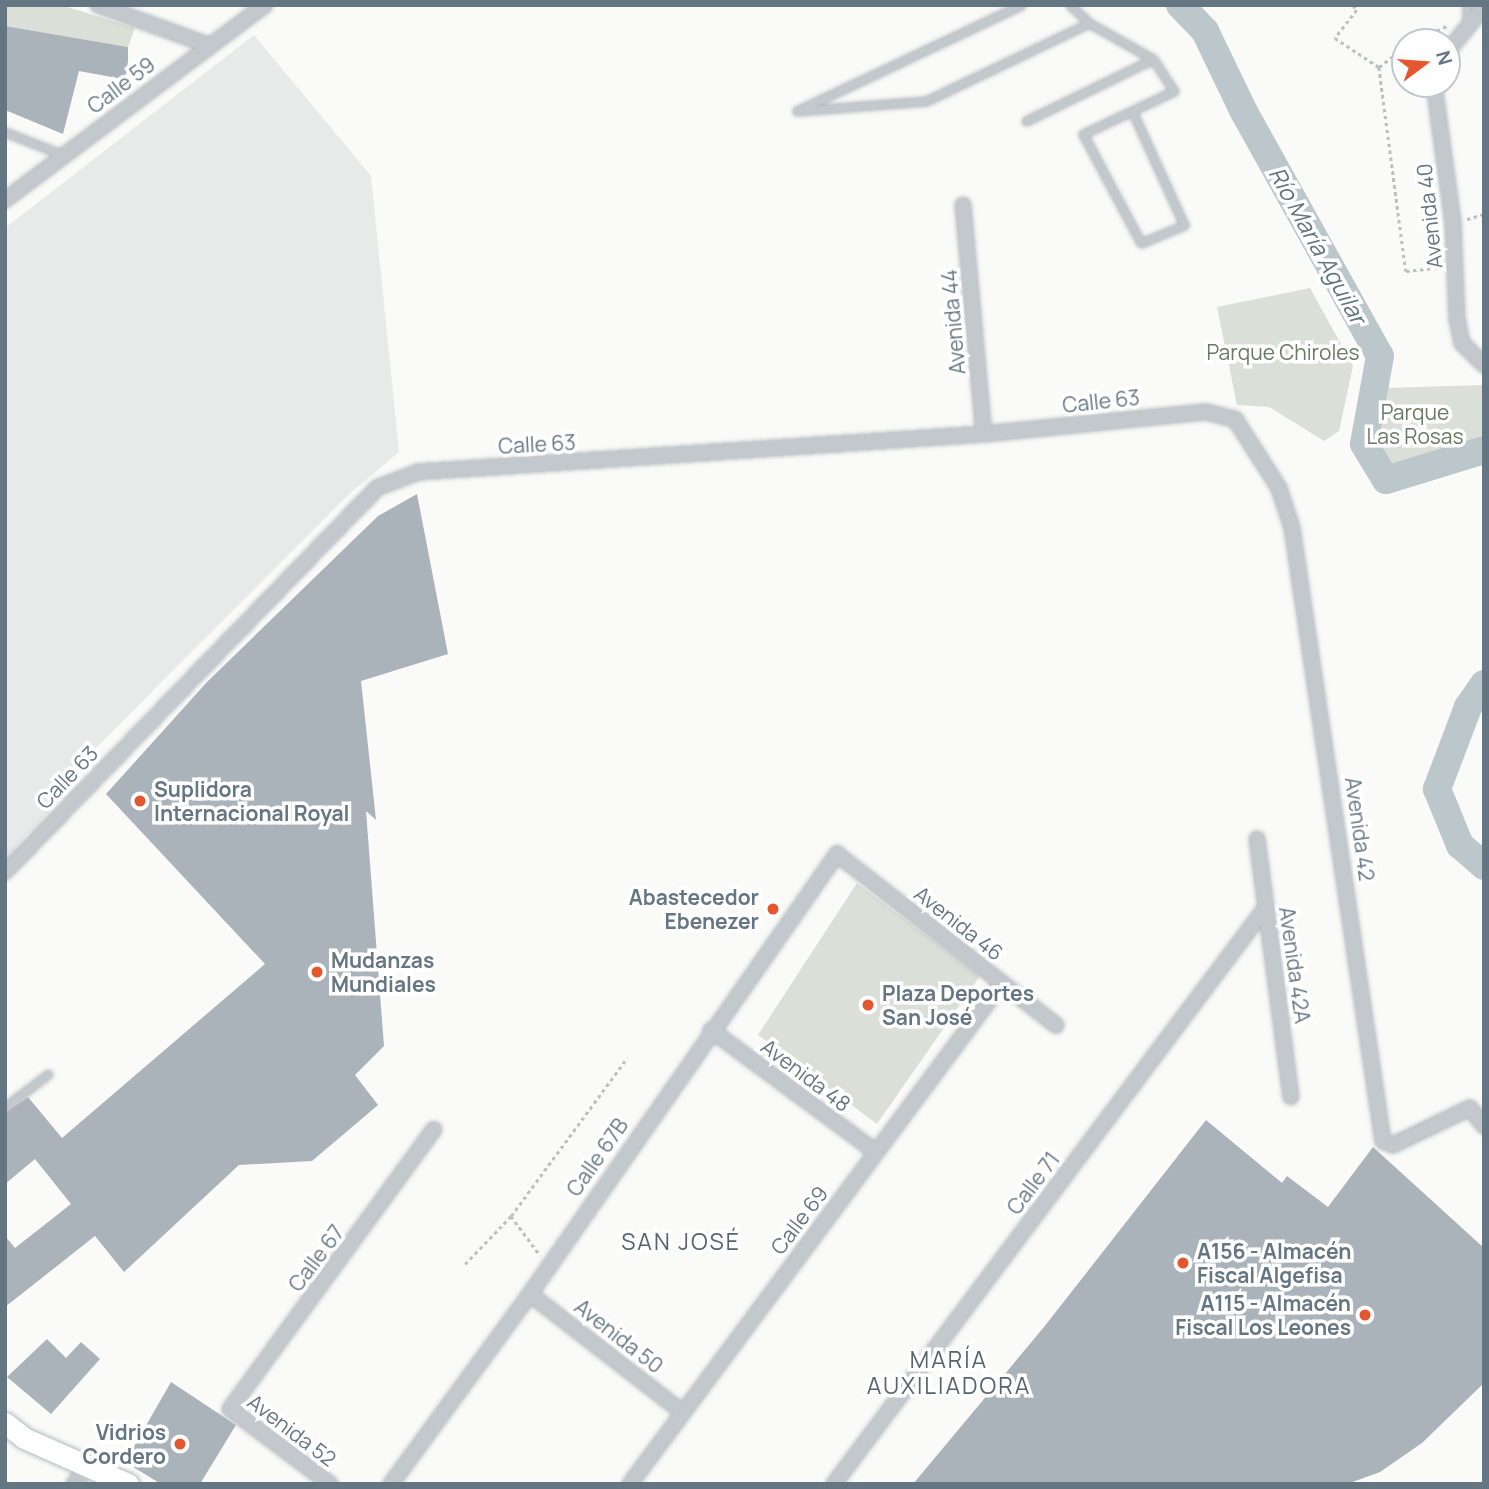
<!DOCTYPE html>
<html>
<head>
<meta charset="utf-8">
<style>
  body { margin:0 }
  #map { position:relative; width:1489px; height:1489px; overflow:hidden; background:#fafaf8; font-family:Manrope,sans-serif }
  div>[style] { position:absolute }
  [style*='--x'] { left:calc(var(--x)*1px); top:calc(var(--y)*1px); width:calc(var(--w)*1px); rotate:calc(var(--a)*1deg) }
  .built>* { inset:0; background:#e8e9e9 }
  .green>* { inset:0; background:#dadfd7 }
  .river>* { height:28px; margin:-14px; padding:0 14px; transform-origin:14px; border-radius:14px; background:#bbc7cb }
  .building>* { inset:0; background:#aab3b9 }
  .path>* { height:2.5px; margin-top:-1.25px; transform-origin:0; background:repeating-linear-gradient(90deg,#bbbfc2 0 3.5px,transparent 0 7px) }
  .roads { filter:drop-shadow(0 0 2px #b3babf) drop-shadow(0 0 2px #b3babf) }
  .lane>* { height:7px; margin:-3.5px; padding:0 3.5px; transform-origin:3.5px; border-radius:3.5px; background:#c3c8cc }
  .street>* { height:14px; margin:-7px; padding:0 7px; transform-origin:7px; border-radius:7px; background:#c3c8cc }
  .secondary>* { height:21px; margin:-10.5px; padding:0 10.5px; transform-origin:10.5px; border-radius:10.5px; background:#fff }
  .dots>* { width:19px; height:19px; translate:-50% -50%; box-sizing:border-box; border:4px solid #fff; border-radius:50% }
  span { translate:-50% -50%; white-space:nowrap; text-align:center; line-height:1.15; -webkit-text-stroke:7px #fff; paint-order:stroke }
  .street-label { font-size:21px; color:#657683 }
  .park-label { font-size:21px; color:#687a64 }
  .poi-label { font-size:21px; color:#657683; font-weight:700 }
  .left { translate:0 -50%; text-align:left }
  .right { translate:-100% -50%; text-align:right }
  .water-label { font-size:23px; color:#60757c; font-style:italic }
  .neighbourhood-label { font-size:23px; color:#57646e; letter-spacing:2px }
  .frame { position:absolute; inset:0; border:7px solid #657683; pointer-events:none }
  .north { position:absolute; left:1391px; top:28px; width:70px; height:70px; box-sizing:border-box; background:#fff; border:2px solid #c1c8cd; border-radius:50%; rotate:74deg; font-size:19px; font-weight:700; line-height:28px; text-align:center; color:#657683 }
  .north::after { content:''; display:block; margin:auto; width:24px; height:32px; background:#e4572e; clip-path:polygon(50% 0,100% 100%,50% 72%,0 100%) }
</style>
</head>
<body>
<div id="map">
  <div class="built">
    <i style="clip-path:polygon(254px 35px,371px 176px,399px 452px,348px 495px,65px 779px,72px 787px,5px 858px,5px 228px)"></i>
  </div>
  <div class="green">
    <i style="clip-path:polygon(5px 5px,61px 5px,135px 28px,128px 47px,5px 26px)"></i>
    <i style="clip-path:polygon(1310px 288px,1353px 366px,1339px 431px,1324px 441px,1269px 407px,1237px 405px,1217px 307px)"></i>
    <i style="clip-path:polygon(1484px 385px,1484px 435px,1413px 464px,1390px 463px,1373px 446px,1386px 388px)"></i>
    <i style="clip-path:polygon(857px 883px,980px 976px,877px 1124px,758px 1035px)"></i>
  </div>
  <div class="river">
    <i style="--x:1180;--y:5;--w:36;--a:46"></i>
    <i style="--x:1205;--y:31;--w:90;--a:64.3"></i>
    <i style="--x:1244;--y:112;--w:279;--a:60.9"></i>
    <i style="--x:1380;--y:356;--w:89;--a:100.3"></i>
    <i style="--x:1364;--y:444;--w:42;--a:58.6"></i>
    <i style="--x:1386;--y:480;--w:102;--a:-17"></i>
    <i style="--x:1484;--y:684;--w:28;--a:125"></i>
    <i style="--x:1468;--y:707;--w:88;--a:110.7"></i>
    <i style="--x:1437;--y:789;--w:61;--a:67.7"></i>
    <i style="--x:1460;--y:845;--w:32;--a:41"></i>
  </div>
  <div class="building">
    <i style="clip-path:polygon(5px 26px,128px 47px,128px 80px,79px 71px,63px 134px,5px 110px)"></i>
    <i style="clip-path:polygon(417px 494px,448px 654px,361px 681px,376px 820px,366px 811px,384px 1046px,355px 1075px,378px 1105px,312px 1161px,239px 1165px,124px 1272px,95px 1236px,5px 1307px,5px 1236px,15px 1248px,71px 1204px,35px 1159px,5px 1184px,5px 1113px,28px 1097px,62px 1138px,265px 964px,106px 794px,207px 682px,378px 516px)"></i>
    <i style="clip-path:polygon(1206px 1120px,1282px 1183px,1287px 1176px,1328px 1207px,1373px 1147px,1484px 1248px,1484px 1383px,1422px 1443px,1380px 1472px,1347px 1484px,913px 1484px,1044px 1327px)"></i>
    <i style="clip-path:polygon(47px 1339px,66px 1358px,81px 1342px,100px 1359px,51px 1414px,7px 1377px)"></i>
    <i style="clip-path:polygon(171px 1382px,236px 1425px,200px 1484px,161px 1484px,125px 1462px)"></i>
  </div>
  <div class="path">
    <i style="--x:1353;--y:5;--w:6;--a:51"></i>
    <i style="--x:1357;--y:10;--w:36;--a:128"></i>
    <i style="--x:1335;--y:38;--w:53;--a:33.4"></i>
    <i style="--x:1411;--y:42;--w:42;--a:-24.1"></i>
    <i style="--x:1379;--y:67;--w:206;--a:82.5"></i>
    <i style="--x:1406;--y:271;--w:36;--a:-6"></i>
    <i style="--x:1379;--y:67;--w:33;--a:-38"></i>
    <i style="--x:1467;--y:219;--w:18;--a:-16"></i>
    <i style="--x:511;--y:1216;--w:49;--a:53.4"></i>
    <i style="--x:465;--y:1264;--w:66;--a:-46.2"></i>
    <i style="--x:511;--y:1216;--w:196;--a:-53.7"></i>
  </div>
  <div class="roads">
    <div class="lane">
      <i style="--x:1021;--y:5;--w:248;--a:154.7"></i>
      <i style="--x:797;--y:111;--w:129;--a:-4.4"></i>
      <i style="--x:926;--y:101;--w:181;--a:-25.6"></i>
      <i style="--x:1070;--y:5;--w:26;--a:43"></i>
      <i style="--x:1089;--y:23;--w:73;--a:29.4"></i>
      <i style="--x:1153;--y:59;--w:38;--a:57"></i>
      <i style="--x:1174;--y:91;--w:101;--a:154.7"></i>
      <i style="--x:1083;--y:134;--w:123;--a:62"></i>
      <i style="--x:1141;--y:243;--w:47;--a:-22.7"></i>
      <i style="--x:1184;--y:225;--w:125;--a:-114.5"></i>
      <i style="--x:1467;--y:23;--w:18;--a:-90"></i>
      <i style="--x:1026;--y:121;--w:141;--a:-26"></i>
      <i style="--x:5;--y:132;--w:62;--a:21.6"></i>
      <i style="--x:5;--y:1107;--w:54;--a:-37.5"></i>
    </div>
    <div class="street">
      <i style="--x:98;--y:5;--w:117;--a:20"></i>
      <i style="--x:1447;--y:52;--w:58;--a:-50.6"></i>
      <i style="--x:1434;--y:84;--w:140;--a:82.2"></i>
      <i style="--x:1453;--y:223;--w:96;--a:87.6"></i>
      <i style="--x:1457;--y:319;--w:25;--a:78"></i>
      <i style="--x:1462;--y:343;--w:31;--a:45"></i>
      <i style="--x:5;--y:200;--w:325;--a:-36.9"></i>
      <i style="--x:963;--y:205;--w:230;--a:84.8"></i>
      <i style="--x:1257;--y:839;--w:260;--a:82.5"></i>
      <i style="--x:5;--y:872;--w:535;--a:-45.91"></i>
      <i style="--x:377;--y:488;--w:44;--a:-21.3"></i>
      <i style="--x:418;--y:472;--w:567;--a:-3.84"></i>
      <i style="--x:984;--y:434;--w:223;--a:-5.7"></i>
      <i style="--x:1206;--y:412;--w:30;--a:14"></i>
      <i style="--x:1235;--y:419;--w:82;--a:57.5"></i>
      <i style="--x:1279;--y:488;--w:42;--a:72"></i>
      <i style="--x:1292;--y:528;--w:620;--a:81.56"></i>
      <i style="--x:1383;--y:1141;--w:11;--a:22"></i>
      <i style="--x:1393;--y:1145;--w:85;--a:-25.7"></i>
      <i style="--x:1470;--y:1108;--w:23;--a:52"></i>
      <i style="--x:711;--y:1030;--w:205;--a:36.5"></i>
      <i style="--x:530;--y:1294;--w:192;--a:37.8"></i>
      <i style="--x:74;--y:1484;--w:23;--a:-52"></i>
      <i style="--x:330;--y:1484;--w:125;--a:-143.1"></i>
      <i style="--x:230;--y:1409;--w:346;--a:-53.9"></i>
      <i style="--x:391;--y:1484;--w:235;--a:-53.8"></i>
      <i style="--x:530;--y:1294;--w:537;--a:-55.1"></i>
      <i style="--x:837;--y:854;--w:278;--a:38"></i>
      <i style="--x:630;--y:1484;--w:624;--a:-53.41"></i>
      <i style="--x:834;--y:1484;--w:721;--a:-53.18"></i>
    </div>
    <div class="secondary">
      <i style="--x:5;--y:1423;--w:24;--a:38"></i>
      <i style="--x:24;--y:1438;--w:114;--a:23.9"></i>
    </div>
  </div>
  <div class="dots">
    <i style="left:140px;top:801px;background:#e4572e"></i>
    <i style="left:773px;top:909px;background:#e4572e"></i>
    <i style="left:317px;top:972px;background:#e4572e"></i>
    <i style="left:868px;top:1005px;background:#e4572e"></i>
    <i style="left:1183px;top:1263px;background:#e4572e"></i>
    <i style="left:1365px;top:1315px;background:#e4572e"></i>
    <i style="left:180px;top:1444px;background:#e4572e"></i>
  </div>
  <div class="street-label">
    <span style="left:121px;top:85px;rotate:-37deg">Calle 59</span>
    <span style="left:1429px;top:216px;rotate:-96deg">Avenida 40</span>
    <span style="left:953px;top:322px;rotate:-95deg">Avenida 44</span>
    <span style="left:1101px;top:401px;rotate:-6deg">Calle 63</span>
    <span style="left:537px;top:444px;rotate:-3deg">Calle 63</span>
    <span style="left:67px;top:777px;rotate:-46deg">Calle 63</span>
    <span style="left:1360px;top:829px;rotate:82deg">Avenida 42</span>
    <span style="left:959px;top:923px;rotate:38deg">Avenida 46</span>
    <span style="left:1295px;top:965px;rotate:82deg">Avenida 42A</span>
    <span style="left:806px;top:1075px;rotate:37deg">Avenida 48</span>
    <span style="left:597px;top:1157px;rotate:-55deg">Calle 67B</span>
    <span style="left:1033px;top:1183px;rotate:-53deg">Calle 71</span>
    <span style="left:799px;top:1220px;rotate:-53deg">Calle 69</span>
    <span style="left:316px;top:1258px;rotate:-53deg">Calle 67</span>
    <span style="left:619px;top:1336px;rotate:38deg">Avenida 50</span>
    <span style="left:292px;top:1430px;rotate:37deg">Avenida 52</span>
  </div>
  <div class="park-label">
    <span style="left:1283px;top:352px">Parque Chiroles</span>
    <span style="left:1415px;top:424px">Parque<br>Las Rosas</span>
  </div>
  <div class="poi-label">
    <span class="left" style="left:154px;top:801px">Suplidora<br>Internacional Royal</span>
    <span class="right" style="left:759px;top:909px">Abastecedor<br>Ebenezer</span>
    <span class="left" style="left:331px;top:972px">Mudanzas<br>Mundiales</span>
    <span class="left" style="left:882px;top:1005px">Plaza Deportes<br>San José</span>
    <span class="left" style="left:1197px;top:1263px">A156 - Almacén<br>Fiscal Algefisa</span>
    <span class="right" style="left:1351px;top:1315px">A115 - Almacén<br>Fiscal Los Leones</span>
    <span class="right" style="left:166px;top:1444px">Vidrios<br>Cordero</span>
  </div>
  <div class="water-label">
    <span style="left:1318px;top:245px;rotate:61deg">Río María Aguilar</span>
  </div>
  <div class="neighbourhood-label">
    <span style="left:681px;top:1241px">SAN JOSÉ</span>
    <span style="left:949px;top:1372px">MARÍA<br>AUXILIADORA</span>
  </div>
  <div class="frame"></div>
  <div class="north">N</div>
</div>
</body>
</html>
